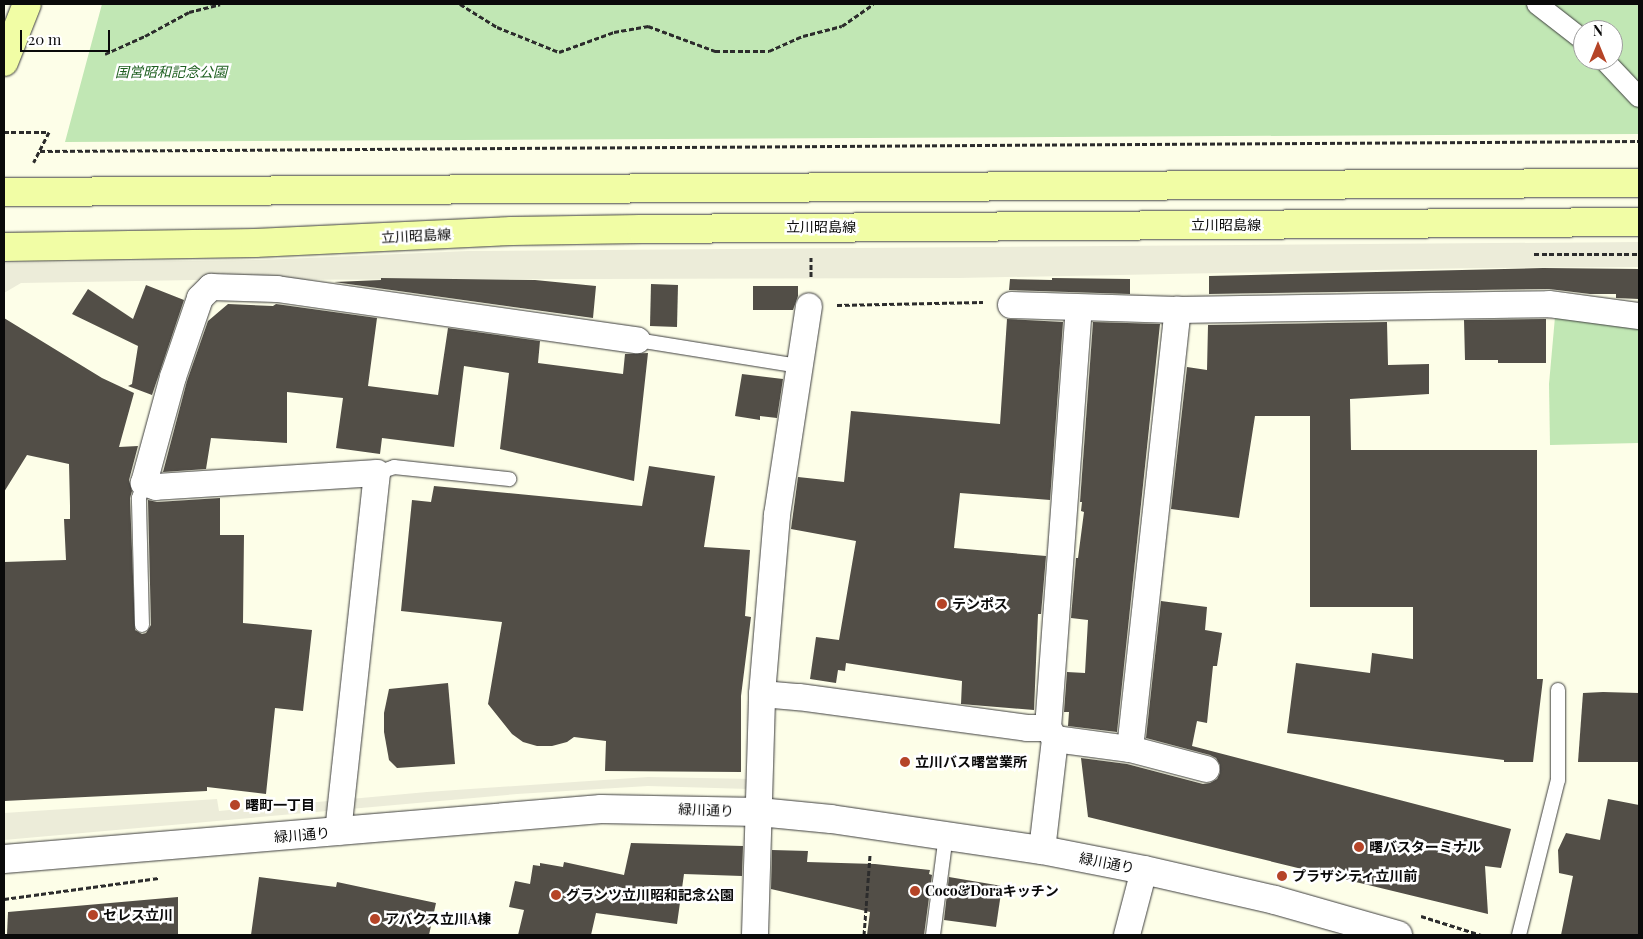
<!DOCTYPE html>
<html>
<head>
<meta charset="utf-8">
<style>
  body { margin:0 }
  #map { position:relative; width:1643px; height:939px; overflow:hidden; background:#fdfee8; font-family:"Playfair Display","Noto Sans JP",serif }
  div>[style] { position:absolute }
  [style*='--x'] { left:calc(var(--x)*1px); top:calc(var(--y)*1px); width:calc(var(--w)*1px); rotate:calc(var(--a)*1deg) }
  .green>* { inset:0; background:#c1e7b4 }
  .plaza>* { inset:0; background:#ececd9 }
  .building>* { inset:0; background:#524e47 }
  .path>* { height:3px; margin-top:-1.5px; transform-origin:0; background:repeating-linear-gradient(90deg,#2c2c2c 0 5px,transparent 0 7.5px) }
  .roads { filter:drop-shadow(0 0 1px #3d3d3d) drop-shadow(0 0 1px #3d3d3d) }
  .service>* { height:14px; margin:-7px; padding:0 7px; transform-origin:7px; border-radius:7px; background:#fff }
  .pedestrian>* { height:20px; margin:-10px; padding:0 10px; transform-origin:10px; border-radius:10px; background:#fff }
  .minor>* { height:26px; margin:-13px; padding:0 13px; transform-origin:13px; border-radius:13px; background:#fff }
  .tertiary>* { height:28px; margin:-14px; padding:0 14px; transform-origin:14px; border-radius:14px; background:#fff }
  .secondary>* { height:28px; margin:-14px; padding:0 14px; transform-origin:14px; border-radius:14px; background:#f1fda5 }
  .dots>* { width:14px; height:14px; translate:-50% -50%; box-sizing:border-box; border:2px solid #fff; border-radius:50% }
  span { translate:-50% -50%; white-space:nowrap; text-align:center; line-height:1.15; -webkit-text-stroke:5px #fff; paint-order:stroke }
  .park-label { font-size:14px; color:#1e5f20; font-style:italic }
  .street-label { font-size:14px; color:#0a0a0a }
  .poi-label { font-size:14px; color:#0a0a0a; font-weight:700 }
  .left { translate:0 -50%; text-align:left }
  .frame { position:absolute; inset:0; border:5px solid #0a0a0a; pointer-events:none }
  .north { position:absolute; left:1573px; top:20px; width:50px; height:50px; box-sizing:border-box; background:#fff; border:1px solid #9d9d9d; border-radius:50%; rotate:0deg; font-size:14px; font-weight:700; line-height:20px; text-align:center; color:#0a0a0a }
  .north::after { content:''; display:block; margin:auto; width:18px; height:22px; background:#b54427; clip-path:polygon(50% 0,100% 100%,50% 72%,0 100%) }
  .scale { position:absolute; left:20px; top:30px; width:90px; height:22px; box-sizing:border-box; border:2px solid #0a0a0a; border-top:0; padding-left:6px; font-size:15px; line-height:18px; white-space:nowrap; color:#0a0a0a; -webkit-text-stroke:4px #fff; paint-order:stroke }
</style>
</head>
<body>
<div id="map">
  <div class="green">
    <i style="clip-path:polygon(evenodd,102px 4px,1639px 4px,1639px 134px,65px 142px,102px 4px,1583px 30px,1613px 30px,1613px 60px,1583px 60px,1583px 30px)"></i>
    <i style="clip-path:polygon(1555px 317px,1639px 326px,1639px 443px,1550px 445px,1549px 384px)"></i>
  </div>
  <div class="plaza">
    <i style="clip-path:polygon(1639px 242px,1639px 267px,1478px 268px,959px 278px,195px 280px,21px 283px,4px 293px,4px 263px,261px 260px,468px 251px)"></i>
    <i style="clip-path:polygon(648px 777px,753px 779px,749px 789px,648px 786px,517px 794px,4px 840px,4px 813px,217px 799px,219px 811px,427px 792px)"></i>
  </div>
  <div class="building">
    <i style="clip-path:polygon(1543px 268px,1639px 269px,1639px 299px,1616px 298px,1616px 294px,1590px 294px,1549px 289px,1209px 294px,1209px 276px)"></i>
    <i style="clip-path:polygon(381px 278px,535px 280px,596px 286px,593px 318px,334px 282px,381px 280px)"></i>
    <i style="clip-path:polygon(1052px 278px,1130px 279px,1130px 294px,1009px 290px,1010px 279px,1052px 280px)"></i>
    <i style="clip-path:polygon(651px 284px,678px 285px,677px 327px,650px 326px)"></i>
    <i style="clip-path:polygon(146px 285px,184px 300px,152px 395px,128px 386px,132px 384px,138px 346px,72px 314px,88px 289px,133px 319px)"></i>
    <i style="clip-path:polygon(753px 286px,798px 286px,798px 296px,793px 310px,753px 310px)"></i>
    <i style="clip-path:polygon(228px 304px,273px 306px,276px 304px,377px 318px,368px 386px,438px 395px,448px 328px,540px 341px,538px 363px,623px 374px,625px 354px,648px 353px,634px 481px,500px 449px,509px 373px,464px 366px,454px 447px,382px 438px,380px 454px,336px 448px,343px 398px,287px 392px,287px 443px,211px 438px,206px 469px,163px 472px,187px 381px,208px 321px)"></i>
    <i style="clip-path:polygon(4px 318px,102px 378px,134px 393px,119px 447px,138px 446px,129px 480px,132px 491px,130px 498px,135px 630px,142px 634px,146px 633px,151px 625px,148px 500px,157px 502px,220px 498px,220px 535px,244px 535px,243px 623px,312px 630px,303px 711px,275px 708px,266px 794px,207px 787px,207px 791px,4px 801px,4px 562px,66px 560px,64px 519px,70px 519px,70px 506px,69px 464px,27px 455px,4px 492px)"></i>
    <i style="clip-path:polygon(1007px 319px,1063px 322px,1050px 500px,960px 493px,954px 548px,1046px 556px,1041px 614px,1038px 614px,1034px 710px,961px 704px,962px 681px,846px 663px,845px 671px,838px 670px,836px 683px,810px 679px,816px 637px,839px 640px,856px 541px,791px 529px,798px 477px,844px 482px,851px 411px,1000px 424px)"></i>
    <i style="clip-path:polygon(1546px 319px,1546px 363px,1498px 363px,1498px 360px,1465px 360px,1464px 320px)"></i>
    <i style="clip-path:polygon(1093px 322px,1160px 324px,1117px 732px,1068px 726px,1069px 712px,1064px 712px,1067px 672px,1085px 673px,1088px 620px,1071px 618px,1076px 558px,1078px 558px,1084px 512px,1081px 511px,1082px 502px,1080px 502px)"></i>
    <i style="clip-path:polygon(1387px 322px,1388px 365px,1429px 364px,1429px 394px,1350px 399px,1351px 450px,1537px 450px,1537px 679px,1543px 679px,1533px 762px,1504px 762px,1504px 760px,1287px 733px,1296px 663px,1370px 673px,1372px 653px,1413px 659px,1413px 607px,1310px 607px,1310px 416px,1255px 416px,1239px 518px,1171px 509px,1187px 367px,1207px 370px,1208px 325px)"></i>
    <i style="clip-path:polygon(742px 374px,783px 379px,777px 418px,760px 416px,760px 420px,735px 416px)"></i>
    <i style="clip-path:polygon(649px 466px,715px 476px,704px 547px,750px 550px,745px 616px,751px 617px,741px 696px,741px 772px,605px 771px,606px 741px,574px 737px,567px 742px,552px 746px,537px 746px,523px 742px,512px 734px,488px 704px,502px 622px,401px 611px,412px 500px,431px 502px,434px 486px,642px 506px)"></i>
    <i style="clip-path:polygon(1161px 601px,1207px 607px,1205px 630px,1222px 633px,1217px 666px,1213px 666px,1207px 723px,1197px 721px,1192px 746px,1511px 829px,1501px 868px,1485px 866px,1488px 914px,1088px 817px,1081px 758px,1127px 764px,1203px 784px,1210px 783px,1217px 779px,1220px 773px,1220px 765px,1216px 758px,1210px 755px,1146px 738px)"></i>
    <i style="clip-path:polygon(448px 683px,455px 764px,397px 768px,389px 760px,384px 732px,384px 713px,389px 689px)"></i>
    <i style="clip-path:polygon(1603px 692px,1639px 693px,1639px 762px,1578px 762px,1583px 693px)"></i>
    <i style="clip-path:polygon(1608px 799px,1639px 805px,1639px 935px,1561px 935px,1573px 876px,1559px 873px,1558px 850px,1566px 833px,1600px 840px)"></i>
    <i style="clip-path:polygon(631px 843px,743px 846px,742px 876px,684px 874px,677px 924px,596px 913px,591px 935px,518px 935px,524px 910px,509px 907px,515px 881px,530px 884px,533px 865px,540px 866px,540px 863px,563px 867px,564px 862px,624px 875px)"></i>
    <i style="clip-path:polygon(772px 850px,808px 851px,807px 862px,875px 864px,930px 870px,929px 874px,932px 875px,924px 935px,867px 935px,870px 912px,771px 889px)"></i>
    <i style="clip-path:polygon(259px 877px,336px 887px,337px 882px,436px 903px,429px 935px,251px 935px)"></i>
    <i style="clip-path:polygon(949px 877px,1002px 886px,996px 927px,944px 920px)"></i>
    <i style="clip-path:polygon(178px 897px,178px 935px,7px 935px,8px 912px)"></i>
  </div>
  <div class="path">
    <i style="--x:460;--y:4;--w:44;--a:31.9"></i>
    <i style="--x:497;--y:27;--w:67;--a:22"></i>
    <i style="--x:559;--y:52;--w:59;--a:-20"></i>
    <i style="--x:614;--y:32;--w:35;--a:-10"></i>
    <i style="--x:648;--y:26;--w:72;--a:20.5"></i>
    <i style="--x:715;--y:51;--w:54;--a:0"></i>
    <i style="--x:769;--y:51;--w:37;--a:-24"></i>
    <i style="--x:803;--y:36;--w:40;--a:-14.4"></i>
    <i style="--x:842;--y:26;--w:38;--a:-35"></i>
    <i style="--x:105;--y:54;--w:44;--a:-24.2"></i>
    <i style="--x:145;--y:36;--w:50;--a:-28.6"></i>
    <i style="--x:189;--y:12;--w:32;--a:-14"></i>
    <i style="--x:4;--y:132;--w:45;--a:0"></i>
    <i style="--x:49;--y:132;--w:34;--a:117"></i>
    <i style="--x:40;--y:151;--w:1599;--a:-0.36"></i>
    <i style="--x:1534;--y:254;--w:105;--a:0"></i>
    <i style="--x:811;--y:257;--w:21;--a:90"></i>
    <i style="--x:837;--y:305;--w:146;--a:-1.2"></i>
    <i style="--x:4;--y:899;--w:156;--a:-7.7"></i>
    <i style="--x:1421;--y:916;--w:63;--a:17.6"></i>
    <i style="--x:864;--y:935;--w:80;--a:-85.7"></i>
  </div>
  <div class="roads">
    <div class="service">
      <i style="--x:637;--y:340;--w:164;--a:9.1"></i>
      <i style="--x:377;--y:473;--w:18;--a:-19"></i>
      <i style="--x:394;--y:467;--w:116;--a:6"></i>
      <i style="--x:142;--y:625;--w:127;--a:-91.4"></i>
      <i style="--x:139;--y:498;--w:16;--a:-72"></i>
      <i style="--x:933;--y:935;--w:101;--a:-82.6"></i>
      <i style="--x:1519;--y:935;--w:160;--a:-75.9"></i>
      <i style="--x:1558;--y:780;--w:90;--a:-90"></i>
    </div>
    <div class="pedestrian">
      <i style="--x:1537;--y:4;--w:58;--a:38"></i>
      <i style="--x:1604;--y:60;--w:51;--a:46.6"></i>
    </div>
    <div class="minor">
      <i style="--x:1011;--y:305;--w:167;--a:1.7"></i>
      <i style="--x:1178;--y:310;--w:371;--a:-0.9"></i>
      <i style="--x:1549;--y:304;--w:91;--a:7.6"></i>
      <i style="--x:762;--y:694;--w:37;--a:5"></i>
      <i style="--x:799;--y:697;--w:230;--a:7.7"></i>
      <i style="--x:1027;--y:728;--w:21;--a:0"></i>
      <i style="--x:1055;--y:739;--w:13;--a:-122"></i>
      <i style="--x:1048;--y:728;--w:421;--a:-85.8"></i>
      <i style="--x:1130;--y:749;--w:442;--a:-83.8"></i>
      <i style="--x:338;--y:832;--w:361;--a:-83.8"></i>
      <i style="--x:377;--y:473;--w:221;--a:176.4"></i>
      <i style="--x:156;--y:487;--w:13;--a:-162"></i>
      <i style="--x:144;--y:483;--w:110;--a:-74.7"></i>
      <i style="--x:173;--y:377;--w:83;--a:-71.1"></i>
      <i style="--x:200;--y:298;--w:16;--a:-45"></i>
      <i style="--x:211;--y:287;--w:66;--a:1.7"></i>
      <i style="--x:277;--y:289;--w:364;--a:8.1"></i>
      <i style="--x:1042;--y:850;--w:112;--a:-83.3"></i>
      <i style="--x:1055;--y:739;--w:76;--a:7.6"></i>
      <i style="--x:1130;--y:749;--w:79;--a:14.7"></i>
      <i style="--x:755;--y:935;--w:241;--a:-88.3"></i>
      <i style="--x:762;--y:694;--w:180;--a:-85.2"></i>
      <i style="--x:777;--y:515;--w:211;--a:-81.3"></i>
      <i style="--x:1127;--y:935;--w:67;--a:-75.3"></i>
    </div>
    <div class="tertiary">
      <i style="--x:4;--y:859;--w:599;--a:-4.79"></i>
      <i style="--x:601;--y:809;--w:158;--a:1.1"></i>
      <i style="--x:759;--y:812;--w:72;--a:5.6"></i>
      <i style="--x:831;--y:819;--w:213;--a:8.4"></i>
      <i style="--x:1042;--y:850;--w:104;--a:11.1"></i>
      <i style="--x:1144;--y:870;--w:134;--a:12.9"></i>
      <i style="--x:1275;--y:900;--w:128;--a:15.9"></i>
    </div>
    <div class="secondary">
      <i style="--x:4;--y:62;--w:62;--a:-68.4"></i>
      <i style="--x:4;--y:192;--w:1635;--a:-0.32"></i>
      <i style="--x:4;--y:247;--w:251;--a:-0.9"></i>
      <i style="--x:255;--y:243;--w:257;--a:-2.7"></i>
      <i style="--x:512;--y:231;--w:129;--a:-0.9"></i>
      <i style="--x:641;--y:229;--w:998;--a:-0.4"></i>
    </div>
  </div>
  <div class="dots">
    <i style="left:942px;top:604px;background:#b54427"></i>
    <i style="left:905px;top:762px;background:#b54427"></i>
    <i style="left:235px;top:805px;background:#b54427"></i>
    <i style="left:1359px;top:847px;background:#b54427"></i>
    <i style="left:1282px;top:876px;background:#b54427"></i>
    <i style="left:915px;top:891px;background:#b54427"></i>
    <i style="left:556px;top:895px;background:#b54427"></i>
    <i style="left:93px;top:915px;background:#b54427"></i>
    <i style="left:375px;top:919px;background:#b54427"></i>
  </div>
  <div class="park-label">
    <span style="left:171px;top:72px">国営昭和記念公園</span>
  </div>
  <div class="street-label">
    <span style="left:1226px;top:225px">立川昭島線</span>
    <span style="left:821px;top:227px">立川昭島線</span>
    <span style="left:416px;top:236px;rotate:-3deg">立川昭島線</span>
    <span style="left:706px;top:810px;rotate:2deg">緑川通り</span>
    <span style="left:302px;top:835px;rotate:-5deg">緑川通り</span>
    <span style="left:1107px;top:863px;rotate:11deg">緑川通り</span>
  </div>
  <div class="poi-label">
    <span class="left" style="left:952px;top:604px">テンポス</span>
    <span class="left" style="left:915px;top:762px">立川バス曙営業所</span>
    <span class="left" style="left:245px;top:805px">曙町一丁目</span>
    <span class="left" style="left:1369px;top:847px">曙バスターミナル</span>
    <span class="left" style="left:1292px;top:876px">プラザシティ立川前</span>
    <span class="left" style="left:925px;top:891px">Coco&amp;Doraキッチン</span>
    <span class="left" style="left:566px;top:895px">グランツ立川昭和記念公園</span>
    <span class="left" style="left:103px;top:915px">セレス立川</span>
    <span class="left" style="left:385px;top:919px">アバクス立川A棟</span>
  </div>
  <div class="frame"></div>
  <div class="north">N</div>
  <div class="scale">20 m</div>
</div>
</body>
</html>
